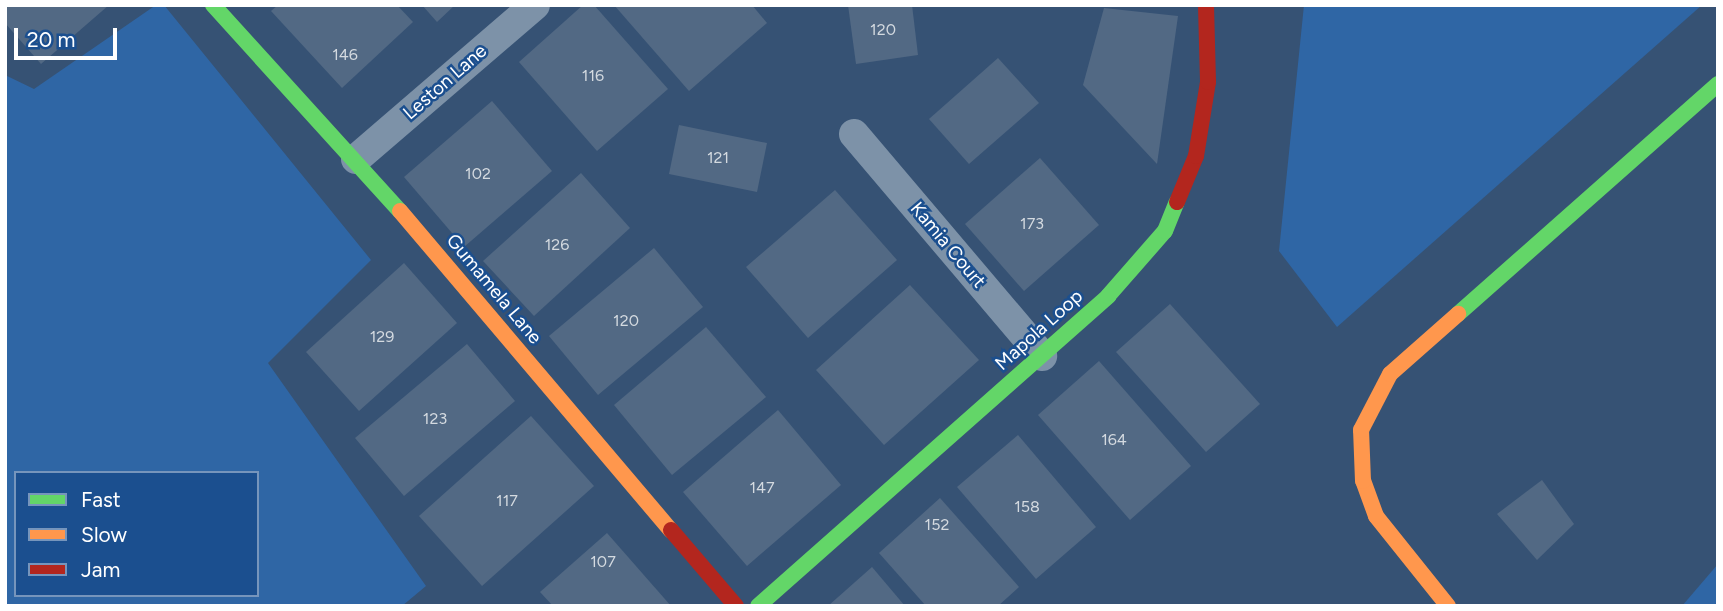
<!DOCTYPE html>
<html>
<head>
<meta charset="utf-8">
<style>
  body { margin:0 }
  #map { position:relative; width:1723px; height:611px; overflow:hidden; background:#365274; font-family:Figtree,sans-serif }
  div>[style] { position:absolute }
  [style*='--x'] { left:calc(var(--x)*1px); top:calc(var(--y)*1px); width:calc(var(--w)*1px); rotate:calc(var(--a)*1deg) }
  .green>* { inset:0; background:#2f66a5 }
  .building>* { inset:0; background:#526984 }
  .street>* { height:30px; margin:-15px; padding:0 15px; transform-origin:15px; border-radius:15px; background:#7d92a8 }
  .fast>* { height:16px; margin:-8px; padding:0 8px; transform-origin:8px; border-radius:8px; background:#63d668 }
  .slow>* { height:16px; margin:-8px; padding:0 8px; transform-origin:8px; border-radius:8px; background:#ff974d }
  .jam>* { height:16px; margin:-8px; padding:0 8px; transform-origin:8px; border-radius:8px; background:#b3261e }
  span { translate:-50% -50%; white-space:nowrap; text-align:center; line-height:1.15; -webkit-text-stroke:5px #1b4f8f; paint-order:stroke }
  .number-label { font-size:16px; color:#d4dae0 }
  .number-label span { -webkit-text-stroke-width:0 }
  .street-label { font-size:19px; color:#fff }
  .frame { position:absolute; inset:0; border:7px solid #fff; pointer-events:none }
  .legend { position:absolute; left:14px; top:471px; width:245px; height:126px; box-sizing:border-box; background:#1b4f8f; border:2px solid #7695bc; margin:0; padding:9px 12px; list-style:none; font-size:21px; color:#fff }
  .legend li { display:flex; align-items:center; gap:14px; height:35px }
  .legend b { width:35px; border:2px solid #7695bc }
  .scale { position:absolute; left:14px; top:28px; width:103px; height:32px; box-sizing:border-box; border:4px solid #fff; border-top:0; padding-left:9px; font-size:21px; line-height:24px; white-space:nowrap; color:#fff; -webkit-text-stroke:5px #1b4f8f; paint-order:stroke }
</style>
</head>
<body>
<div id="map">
  <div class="green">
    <i style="clip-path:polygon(evenodd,156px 5px,164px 5px,371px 260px,268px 363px,426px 586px,402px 606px,5px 606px,5px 75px,34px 89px,156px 5px,16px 473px,257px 473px,257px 595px,16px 595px,16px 473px)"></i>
    <i style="clip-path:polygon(1304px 5px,1702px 5px,1337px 327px,1279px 251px)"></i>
    <i style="clip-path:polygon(1718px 564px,1718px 606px,1682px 606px)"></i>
  </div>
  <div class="building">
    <i style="clip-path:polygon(5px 5px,109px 5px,41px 64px,5px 23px)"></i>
    <i style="clip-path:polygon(278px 5px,397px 5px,413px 22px,342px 88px,271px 11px)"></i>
    <i style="clip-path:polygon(422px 5px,455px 5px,437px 22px)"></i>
    <i style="clip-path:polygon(583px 5px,594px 5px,668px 89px,597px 151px,519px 62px)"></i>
    <i style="clip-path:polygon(614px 5px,752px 5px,767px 23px,689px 91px)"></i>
    <i style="clip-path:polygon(848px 5px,912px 5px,918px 55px,856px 64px)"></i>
    <i style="clip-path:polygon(1104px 8px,1178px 16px,1157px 164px,1083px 85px)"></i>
    <i style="clip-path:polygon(998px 58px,1039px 103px,969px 164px,929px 119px)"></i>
    <i style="clip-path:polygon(492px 101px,552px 171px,464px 247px,404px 177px)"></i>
    <i style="clip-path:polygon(679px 125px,767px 143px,757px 192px,669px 174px)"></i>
    <i style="clip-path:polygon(1040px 158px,1099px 225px,1024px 291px,965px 224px)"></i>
    <i style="clip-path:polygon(581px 173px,630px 228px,534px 316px,483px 261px)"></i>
    <i style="clip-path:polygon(835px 190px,897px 260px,808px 338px,746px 267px)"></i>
    <i style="clip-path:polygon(654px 248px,703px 307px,598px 395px,549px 336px)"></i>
    <i style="clip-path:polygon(404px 263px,457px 323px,359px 411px,306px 352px)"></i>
    <i style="clip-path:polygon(910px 285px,979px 360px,884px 445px,816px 370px)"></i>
    <i style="clip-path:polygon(1170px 304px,1260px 404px,1206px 452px,1116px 352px)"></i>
    <i style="clip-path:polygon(706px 327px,766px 397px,672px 475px,614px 405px)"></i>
    <i style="clip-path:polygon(467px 344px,515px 401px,404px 496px,355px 438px)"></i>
    <i style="clip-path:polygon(1099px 361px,1191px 466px,1130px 520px,1038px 415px)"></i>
    <i style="clip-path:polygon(778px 410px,841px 485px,747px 566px,683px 492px)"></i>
    <i style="clip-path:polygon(531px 416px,594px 486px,482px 586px,419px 516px)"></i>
    <i style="clip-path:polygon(1018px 435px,1096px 527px,1036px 579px,957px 487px)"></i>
    <i style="clip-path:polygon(1542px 480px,1574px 524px,1537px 560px,1497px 514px)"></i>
    <i style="clip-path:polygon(940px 498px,1019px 587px,998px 606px,926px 606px,879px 553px)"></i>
    <i style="clip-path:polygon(607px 533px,671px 606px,553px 606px,540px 592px)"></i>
    <i style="clip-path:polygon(872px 567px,905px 606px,828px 606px)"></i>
  </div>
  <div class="street">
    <i style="--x:854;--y:134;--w:291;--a:49.7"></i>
    <i style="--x:356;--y:159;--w:236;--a:-40.7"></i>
  </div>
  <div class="fast">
    <i style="--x:213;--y:5;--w:278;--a:47.8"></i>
    <i style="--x:1458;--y:314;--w:347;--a:-41.5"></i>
    <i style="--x:758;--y:606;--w:468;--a:-41.5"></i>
    <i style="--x:1108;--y:296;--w:86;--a:-48.8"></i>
    <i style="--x:1165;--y:231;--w:31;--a:-68"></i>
  </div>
  <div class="slow">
    <i style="--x:400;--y:211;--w:419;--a:49.7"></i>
    <i style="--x:1448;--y:606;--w:115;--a:-128.7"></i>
    <i style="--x:1376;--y:516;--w:37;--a:-110"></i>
    <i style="--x:1363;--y:481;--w:51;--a:-92.2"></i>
    <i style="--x:1361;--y:430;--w:63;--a:-62.6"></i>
    <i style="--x:1390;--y:374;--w:91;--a:-41.4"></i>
  </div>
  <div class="jam">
    <i style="--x:1177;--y:202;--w:50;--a:-67.6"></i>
    <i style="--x:1196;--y:156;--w:75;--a:-80.8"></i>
    <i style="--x:1208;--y:82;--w:77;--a:-91.5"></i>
    <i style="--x:671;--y:530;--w:100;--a:49.5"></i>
  </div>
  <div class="number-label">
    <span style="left:883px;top:30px">120</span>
    <span style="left:345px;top:55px">146</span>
    <span style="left:593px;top:76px">116</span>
    <span style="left:718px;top:158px">121</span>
    <span style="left:478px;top:174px">102</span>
    <span style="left:1032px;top:224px">173</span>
    <span style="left:557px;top:245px">126</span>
    <span style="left:626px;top:321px">120</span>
    <span style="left:382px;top:337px">129</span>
    <span style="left:435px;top:419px">123</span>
    <span style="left:1114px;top:440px">164</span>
    <span style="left:762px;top:488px">147</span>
    <span style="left:507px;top:501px">117</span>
    <span style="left:1027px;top:507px">158</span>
    <span style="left:937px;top:525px">152</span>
    <span style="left:603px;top:562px">107</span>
  </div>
  <div class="street-label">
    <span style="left:445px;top:82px;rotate:-41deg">Leston Lane</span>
    <span style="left:948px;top:245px;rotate:50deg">Kamia Court</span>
    <span style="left:494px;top:289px;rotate:50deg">Gumamela Lane</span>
    <span style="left:1039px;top:330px;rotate:-42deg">Mapola Loop</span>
  </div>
  <div class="frame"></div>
  <ul class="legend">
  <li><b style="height:9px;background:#63d668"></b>Fast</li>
  <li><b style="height:9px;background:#ff974d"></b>Slow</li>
  <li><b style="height:9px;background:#b3261e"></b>Jam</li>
  </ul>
  <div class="scale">20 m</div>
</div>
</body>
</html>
